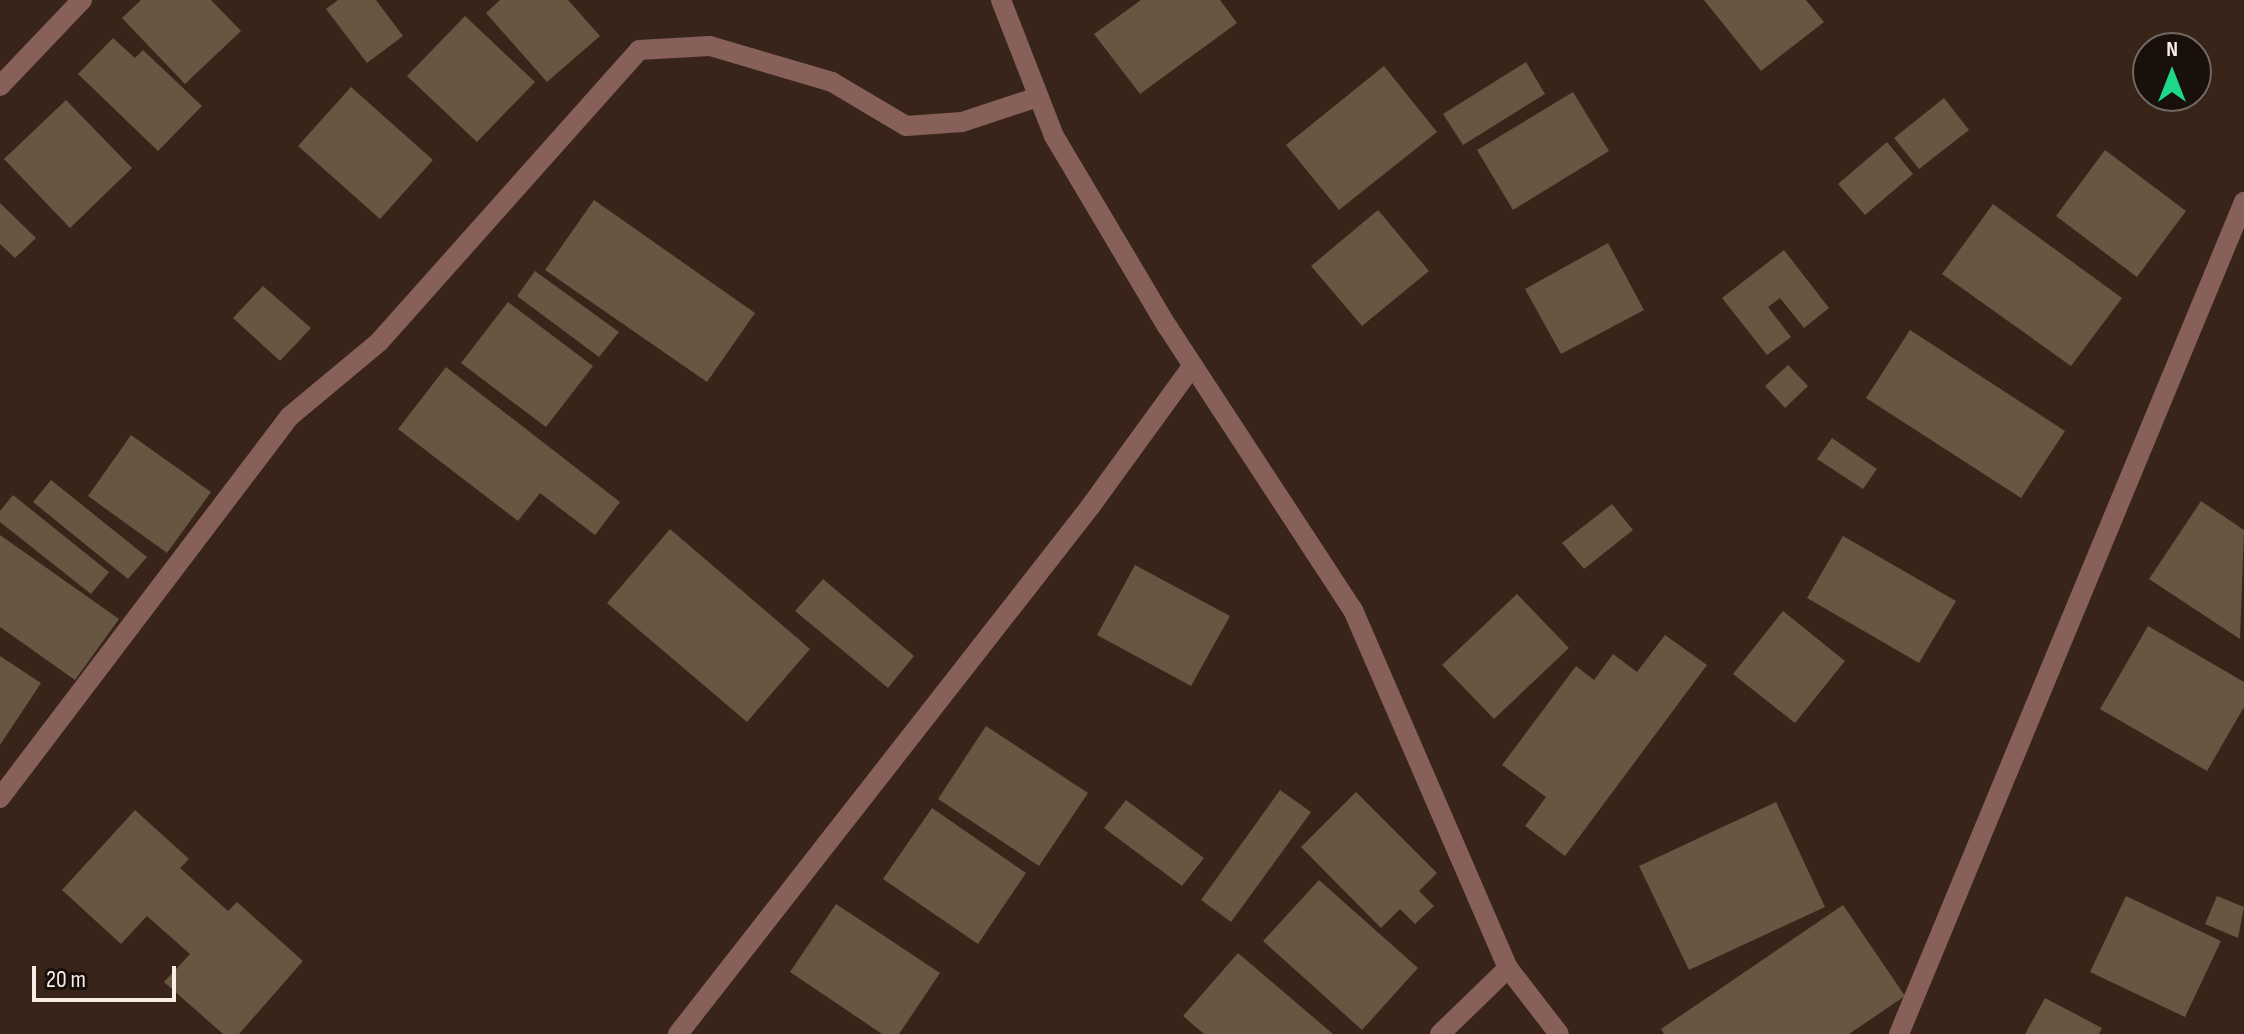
<!DOCTYPE html>
<html>
<head>
<meta charset="utf-8">
<style>
  body { margin:0 }
  #map { position:relative; width:2244px; height:1034px; overflow:hidden; background:#382419; font-family:"Sofia Sans Condensed",sans-serif }
  div>[style] { position:absolute }
  [style*='--x'] { left:calc(var(--x)*1px); top:calc(var(--y)*1px); width:calc(var(--w)*1px); rotate:calc(var(--a)*1deg) }
  .building>* { inset:0; background:#665642 }
  .minor>* { height:20px; margin:-10px; padding:0 10px; transform-origin:10px; border-radius:10px; background:#87605a }
  span { translate:-50% -50%; white-space:nowrap; text-align:center; line-height:1.15; -webkit-text-stroke:6px #19100b; paint-order:stroke }
  .north { position:absolute; left:2132px; top:32px; width:80px; height:80px; box-sizing:border-box; background:#19100b; border:2px solid #736862; border-radius:50%; rotate:0deg; font-size:22px; font-weight:700; line-height:32px; text-align:center; color:#faede5 }
  .north::after { content:''; display:block; margin:auto; width:28px; height:36px; background:#1dd888; clip-path:polygon(50% 0,100% 100%,50% 72%,0 100%) }
  .scale { position:absolute; left:32px; top:966px; width:144px; height:36px; box-sizing:border-box; border:4px solid #faede5; border-top:0; padding-left:10px; font-size:24px; line-height:28px; white-space:nowrap; color:#faede5; -webkit-text-stroke:6px #19100b; paint-order:stroke }
</style>
</head>
<body>
<div id="map">
  <div class="building">
    <i style="clip-path:polygon(141px 0,211px 0,241px 31px,185px 84px,122px 18px)"></i>
    <i style="clip-path:polygon(338px 0,376px 0,403px 36px,367px 63px,326px 9px)"></i>
    <i style="clip-path:polygon(500px 0,568px 0,600px 36px,547px 82px,486px 13px)"></i>
    <i style="clip-path:polygon(1141px 0,1220px 0,1237px 23px,1140px 94px,1094px 34px)"></i>
    <i style="clip-path:polygon(1704px 0,1806px 0,1824px 22px,1761px 71px)"></i>
    <i style="clip-path:polygon(465px 16px,535px 82px,477px 142px,407px 76px)"></i>
    <i style="clip-path:polygon(113px 38px,135px 58px,143px 50px,202px 106px,158px 151px,78px 74px)"></i>
    <i style="clip-path:polygon(1526px 62px,1545px 94px,1463px 145px,1443px 114px)"></i>
    <i style="clip-path:polygon(1384px 66px,1437px 132px,1339px 210px,1286px 145px)"></i>
    <i style="clip-path:polygon(351px 87px,433px 160px,380px 219px,298px 146px)"></i>
    <i style="clip-path:polygon(1573px 92px,1609px 151px,1513px 210px,1477px 150px)"></i>
    <i style="clip-path:polygon(1944px 98px,1969px 130px,1919px 169px,1894px 138px)"></i>
    <i style="clip-path:polygon(66px 100px,132px 168px,70px 228px,4px 159px)"></i>
    <i style="clip-path:polygon(1887px 142px,1913px 174px,1865px 215px,1838px 184px)"></i>
    <i style="clip-path:polygon(2105px 150px,2186px 211px,2137px 277px,2056px 216px)"></i>
    <i style="clip-path:polygon(594px 200px,755px 313px,707px 382px,545px 270px)"></i>
    <i style="clip-path:polygon(0 203px,36px 238px,15px 258px,0 244px)"></i>
    <i style="clip-path:polygon(1993px 204px,2122px 298px,2071px 366px,1942px 274px)"></i>
    <i style="clip-path:polygon(1378px 210px,1429px 271px,1362px 326px,1311px 266px)"></i>
    <i style="clip-path:polygon(1608px 243px,1644px 310px,1561px 354px,1525px 289px)"></i>
    <i style="clip-path:polygon(1784px 250px,1829px 308px,1804px 328px,1780px 298px,1768px 307px,1791px 337px,1767px 355px,1722px 298px)"></i>
    <i style="clip-path:polygon(535px 271px,619px 332px,599px 357px,517px 296px)"></i>
    <i style="clip-path:polygon(263px 286px,311px 328px,280px 361px,233px 318px)"></i>
    <i style="clip-path:polygon(508px 302px,593px 366px,546px 427px,461px 363px)"></i>
    <i style="clip-path:polygon(1910px 330px,2065px 431px,2021px 498px,1866px 398px)"></i>
    <i style="clip-path:polygon(1788px 365px,1808px 386px,1785px 408px,1765px 386px)"></i>
    <i style="clip-path:polygon(446px 367px,620px 502px,595px 535px,540px 493px,518px 521px,398px 429px)"></i>
    <i style="clip-path:polygon(131px 435px,211px 492px,167px 553px,88px 496px)"></i>
    <i style="clip-path:polygon(1832px 438px,1877px 469px,1863px 489px,1817px 459px)"></i>
    <i style="clip-path:polygon(51px 480px,147px 557px,128px 579px,33px 502px)"></i>
    <i style="clip-path:polygon(13px 495px,109px 572px,91px 594px,0 522px,0 511px)"></i>
    <i style="clip-path:polygon(2201px 501px,2244px 530px,2240px 639px,2149px 579px)"></i>
    <i style="clip-path:polygon(1612px 504px,1633px 530px,1584px 569px,1562px 543px)"></i>
    <i style="clip-path:polygon(670px 529px,810px 649px,747px 722px,607px 603px)"></i>
    <i style="clip-path:polygon(0 535px,119px 619px,75px 680px,0 627px)"></i>
    <i style="clip-path:polygon(1843px 536px,1956px 601px,1919px 663px,1807px 598px)"></i>
    <i style="clip-path:polygon(1135px 565px,1230px 616px,1191px 686px,1097px 635px)"></i>
    <i style="clip-path:polygon(823px 579px,914px 656px,888px 688px,795px 611px)"></i>
    <i style="clip-path:polygon(1517px 594px,1569px 648px,1494px 719px,1442px 665px)"></i>
    <i style="clip-path:polygon(1783px 611px,1845px 661px,1795px 723px,1733px 674px)"></i>
    <i style="clip-path:polygon(2148px 626px,2244px 682px,2244px 707px,2207px 771px,2100px 709px)"></i>
    <i style="clip-path:polygon(1665px 635px,1707px 665px,1565px 856px,1525px 826px,1546px 797px,1502px 765px,1576px 666px,1594px 680px,1613px 654px,1637px 672px)"></i>
    <i style="clip-path:polygon(0 656px,41px 683px,0 745px)"></i>
    <i style="clip-path:polygon(986px 726px,1088px 793px,1039px 866px,938px 799px)"></i>
    <i style="clip-path:polygon(1280px 790px,1311px 812px,1231px 922px,1201px 900px)"></i>
    <i style="clip-path:polygon(1356px 792px,1437px 873px,1419px 891px,1434px 906px,1415px 924px,1400px 909px,1381px 928px,1301px 847px)"></i>
    <i style="clip-path:polygon(1126px 800px,1204px 858px,1182px 886px,1104px 828px)"></i>
    <i style="clip-path:polygon(1776px 802px,1825px 907px,1689px 970px,1639px 866px)"></i>
    <i style="clip-path:polygon(932px 808px,1026px 873px,978px 944px,883px 879px)"></i>
    <i style="clip-path:polygon(135px 810px,189px 859px,180px 868px,228px 911px,237px 902px,303px 961px,239px 1034px,223px 1034px,164px 982px,190px 954px,147px 916px,121px 944px,62px 890px)"></i>
    <i style="clip-path:polygon(1319px 880px,1418px 968px,1362px 1030px,1263px 941px)"></i>
    <i style="clip-path:polygon(2126px 896px,2221px 941px,2185px 1017px,2090px 972px)"></i>
    <i style="clip-path:polygon(2217px 896px,2244px 907px,2238px 938px,2205px 924px)"></i>
    <i style="clip-path:polygon(836px 904px,940px 973px,899px 1034px,882px 1034px,790px 972px)"></i>
    <i style="clip-path:polygon(1843px 905px,1905px 996px,1849px 1034px,1664px 1034px,1661px 1029px)"></i>
    <i style="clip-path:polygon(1238px 953px,1333px 1034px,1204px 1034px,1183px 1016px)"></i>
    <i style="clip-path:polygon(2045px 998px,2102px 1028px,2099px 1034px,2025px 1034px)"></i>
  </div>
  <div class="minor">
    <i style="--x:1001;--y:0;--w:146;--a:68.7"></i>
    <i style="--x:1054;--y:136;--w:221;--a:59.3"></i>
    <i style="--x:1167;--y:326;--w:339;--a:56.8"></i>
    <i style="--x:1353;--y:610;--w:390;--a:66.6"></i>
    <i style="--x:1508;--y:968;--w:83;--a:52.3"></i>
    <i style="--x:0;--y:86;--w:119;--a:-46.4"></i>
    <i style="--x:0;--y:798;--w:478;--a:-52.8"></i>
    <i style="--x:289;--y:417;--w:117;--a:-39.8"></i>
    <i style="--x:379;--y:342;--w:391;--a:-48.3"></i>
    <i style="--x:639;--y:50;--w:71;--a:-3.2"></i>
    <i style="--x:710;--y:46;--w:127;--a:16.4"></i>
    <i style="--x:832;--y:82;--w:86;--a:30.7"></i>
    <i style="--x:906;--y:126;--w:56;--a:-4.1"></i>
    <i style="--x:962;--y:122;--w:80;--a:-18.2"></i>
    <i style="--x:678;--y:1034;--w:669;--a:-51.98"></i>
    <i style="--x:1090;--y:507;--w:175;--a:-54"></i>
    <i style="--x:1440;--y:1034;--w:95;--a:-44.1"></i>
    <i style="--x:1899;--y:1034;--w:901;--a:-67.48"></i>
  </div>
  <div class="north">N</div>
  <div class="scale">20 m</div>
</div>
</body>
</html>
